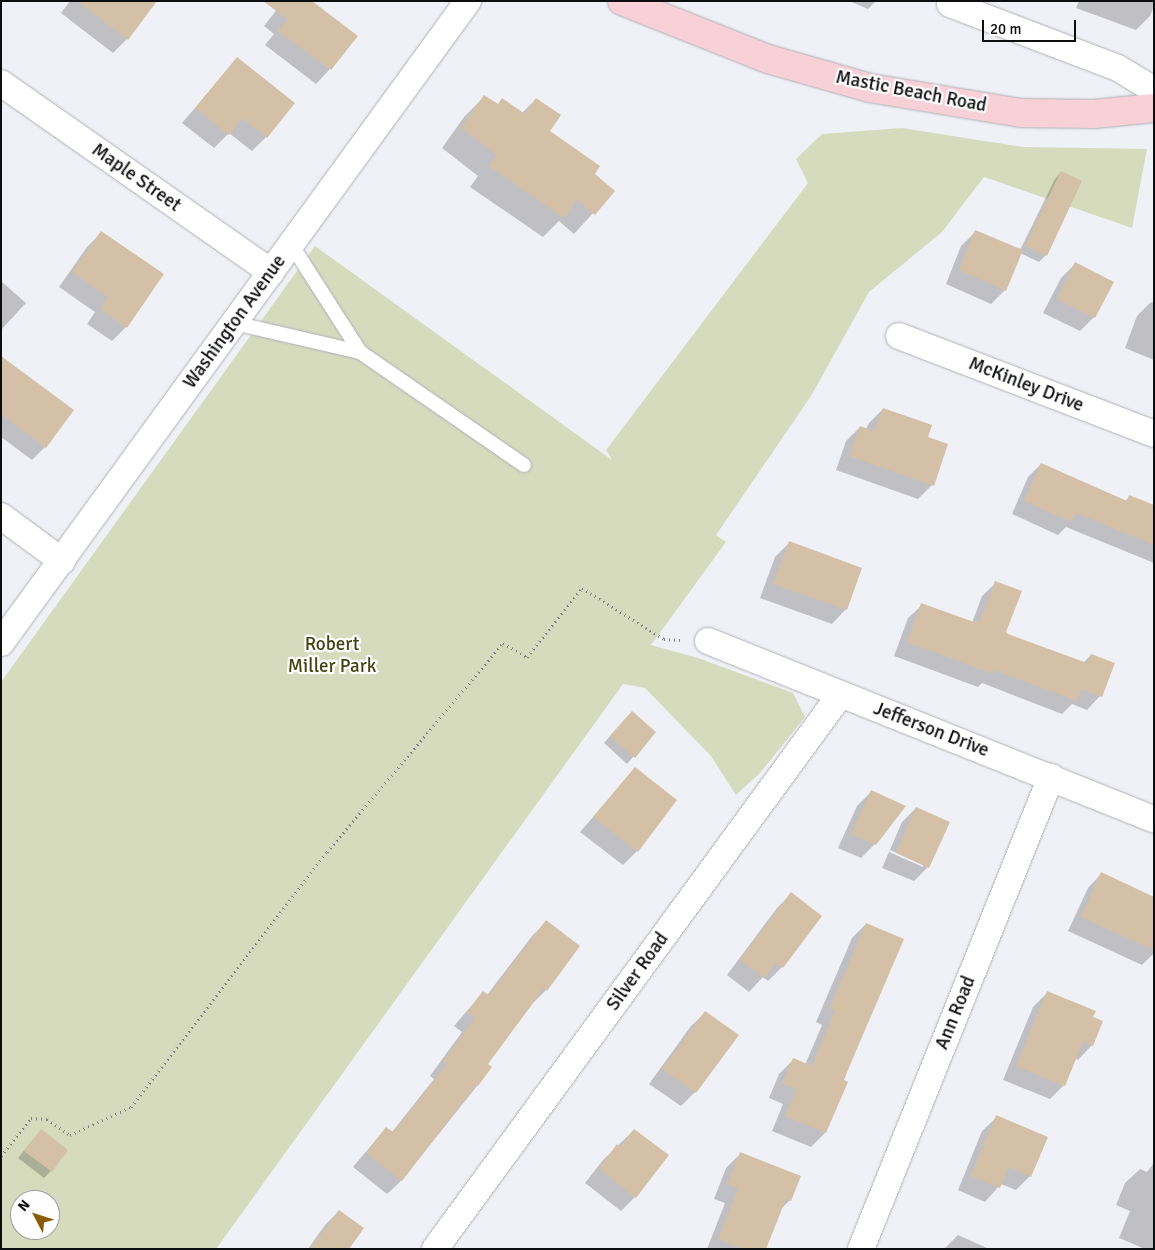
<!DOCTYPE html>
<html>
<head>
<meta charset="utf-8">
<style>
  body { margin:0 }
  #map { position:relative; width:1155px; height:1250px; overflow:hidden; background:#f0f1f6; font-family:Signika,sans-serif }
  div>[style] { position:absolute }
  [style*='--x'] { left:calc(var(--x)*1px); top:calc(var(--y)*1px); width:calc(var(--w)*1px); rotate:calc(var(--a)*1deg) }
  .green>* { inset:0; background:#d6dbbe }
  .shadow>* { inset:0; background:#0003 }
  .building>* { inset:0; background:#d4c0a6 }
  .path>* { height:3px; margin-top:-1.5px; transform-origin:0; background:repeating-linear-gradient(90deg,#808184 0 1px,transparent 0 5px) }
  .roads { filter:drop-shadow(0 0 1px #aeafb4) drop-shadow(0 0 1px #aeafb4) }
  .lane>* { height:14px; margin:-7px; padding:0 7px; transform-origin:7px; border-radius:7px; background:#fff }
  .street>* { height:26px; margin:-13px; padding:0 13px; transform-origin:13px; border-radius:13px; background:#fff }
  .secondary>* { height:28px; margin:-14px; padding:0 14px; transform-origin:14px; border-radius:14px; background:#f7d0d8 }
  span { translate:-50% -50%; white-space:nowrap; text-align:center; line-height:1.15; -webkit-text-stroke:4.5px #fefefe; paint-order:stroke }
  .street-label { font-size:19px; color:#0d0e0f }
  .park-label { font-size:19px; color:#414512 }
  .frame { position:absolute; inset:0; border:2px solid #0d0e0f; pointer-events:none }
  .north { position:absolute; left:10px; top:1190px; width:50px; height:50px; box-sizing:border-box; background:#fefefe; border:1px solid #9e9e9e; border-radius:50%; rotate:310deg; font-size:14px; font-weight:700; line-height:20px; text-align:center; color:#0d0e0f }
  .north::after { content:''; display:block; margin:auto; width:18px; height:22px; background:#8c5b04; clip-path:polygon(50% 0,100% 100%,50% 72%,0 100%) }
  .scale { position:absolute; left:982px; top:20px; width:94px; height:22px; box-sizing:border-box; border:2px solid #0d0e0f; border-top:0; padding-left:6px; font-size:15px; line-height:18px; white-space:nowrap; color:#0d0e0f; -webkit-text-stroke:4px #fefefe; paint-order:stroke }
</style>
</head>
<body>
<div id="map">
  <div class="green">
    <i style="clip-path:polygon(evenodd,902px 128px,1023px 147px,1147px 149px,1132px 228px,984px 177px,942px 232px,869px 292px,811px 396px,716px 535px,726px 542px,651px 645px,698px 658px,793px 693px,805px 717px,761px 772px,736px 795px,711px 756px,645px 688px,623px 684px,216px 1249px,1px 1249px,1px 682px,315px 246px,612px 460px,606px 450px,808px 183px,796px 159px,822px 134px,902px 128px,20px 1200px,50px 1200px,50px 1230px,20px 1230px,20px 1200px)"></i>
  </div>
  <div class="shadow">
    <i style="clip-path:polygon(70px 1px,156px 1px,127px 39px,113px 53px,61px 13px)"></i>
    <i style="clip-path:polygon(849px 1px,876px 1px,868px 9px)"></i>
    <i style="clip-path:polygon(1079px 1px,1154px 1px,1154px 6px,1150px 16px,1136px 30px,1076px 8px)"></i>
    <i style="clip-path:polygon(279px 7px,330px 69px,316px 84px,265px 45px,274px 34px,264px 26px)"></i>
    <i style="clip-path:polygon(237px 59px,266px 137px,252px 151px,229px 133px,214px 148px,182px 123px)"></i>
    <i style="clip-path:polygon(484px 97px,497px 105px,522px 113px,536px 99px,548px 131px,613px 191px,574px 234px,559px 221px,543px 237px,470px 187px,478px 176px,442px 148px,464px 117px)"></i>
    <i style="clip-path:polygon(1061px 172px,1046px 255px,1039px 262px,1020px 253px,1005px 290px,991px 304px,946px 284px,961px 246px,975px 232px,1020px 250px,1055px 179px)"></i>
    <i style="clip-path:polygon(101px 233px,126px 327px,112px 341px,87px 324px,95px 312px,59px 287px,87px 247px)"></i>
    <i style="clip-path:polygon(1075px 264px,1094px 317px,1080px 331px,1043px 313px,1061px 278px)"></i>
    <i style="clip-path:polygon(2px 282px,26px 303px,1px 330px,1px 283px)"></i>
    <i style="clip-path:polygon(1151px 302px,1154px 303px,1154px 360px,1125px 348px,1137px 316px)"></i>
    <i style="clip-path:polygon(1px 358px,45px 447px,32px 460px,1px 437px)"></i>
    <i style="clip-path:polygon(883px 409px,926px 438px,932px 485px,918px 499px,836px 470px,846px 441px,860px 427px,866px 429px,869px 423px)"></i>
    <i style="clip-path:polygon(1041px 464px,1125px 501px,1129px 497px,1154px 507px,1154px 563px,1066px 527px,1058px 535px,1012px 514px,1028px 477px)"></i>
    <i style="clip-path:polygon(789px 543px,846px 609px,832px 624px,760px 598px,775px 557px)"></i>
    <i style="clip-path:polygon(996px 583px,1007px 635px,1083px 663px,1091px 655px,1100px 696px,1087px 710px,1072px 704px,1062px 714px,982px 683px,978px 687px,894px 656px,908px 618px,922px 605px,972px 623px,982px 596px)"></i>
    <i style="clip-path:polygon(625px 719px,655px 732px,627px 764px,604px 743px)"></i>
    <i style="clip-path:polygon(635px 769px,675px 800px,637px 851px,623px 865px,580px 832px)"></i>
    <i style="clip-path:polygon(871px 792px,875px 844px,861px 858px,838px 848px,857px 806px)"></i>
    <i style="clip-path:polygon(evenodd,916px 808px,928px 867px,914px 881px,882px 868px,902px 822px,916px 808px,890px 850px,923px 864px,923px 867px,889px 852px,890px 850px)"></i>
    <i style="clip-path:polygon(1101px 874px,1154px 898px,1154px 953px,1142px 965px,1068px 931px,1088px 888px)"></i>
    <i style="clip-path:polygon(791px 894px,782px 967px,768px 981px,763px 977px,749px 992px,727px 975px,777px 908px)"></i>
    <i style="clip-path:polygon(546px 922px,546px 990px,532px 1004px,487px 1064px,490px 1067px,477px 1086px,402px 1180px,387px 1194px,353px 1167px,386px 1128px,392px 1132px,434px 1079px,430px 1076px,462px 1032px,454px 1026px,483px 992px,487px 995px,532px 936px)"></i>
    <i style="clip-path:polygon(866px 924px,842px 1081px,846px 1082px,825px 1133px,811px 1147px,772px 1131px,783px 1104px,769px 1098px,779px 1074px,793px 1060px,805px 1065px,822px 1025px,816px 1022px,852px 938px)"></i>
    <i style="clip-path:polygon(1047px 993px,1091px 1018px,1092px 1045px,1078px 1060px,1075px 1058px,1064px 1085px,1050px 1099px,1003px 1080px,1033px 1007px)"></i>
    <i style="clip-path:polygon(706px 1012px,695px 1092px,681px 1106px,649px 1084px,691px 1026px)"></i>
    <i style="clip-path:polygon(997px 1117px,1030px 1176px,1016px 1190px,1001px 1184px,985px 1202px,958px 1190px,982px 1131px)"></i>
    <i style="clip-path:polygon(634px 1130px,635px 1197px,621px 1211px,585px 1183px,603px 1160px)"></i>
    <i style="clip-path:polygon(35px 1137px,51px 1171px,44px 1178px,18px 1158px)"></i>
    <i style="clip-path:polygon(740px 1154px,790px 1200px,781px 1209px,765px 1249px,707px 1249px,725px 1203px,714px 1199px,726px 1168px)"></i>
    <i style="clip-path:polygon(1154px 1163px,1154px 1249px,1145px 1249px,1119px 1238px,1130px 1211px,1116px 1205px,1125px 1183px,1140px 1169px,1147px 1172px)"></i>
    <i style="clip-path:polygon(339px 1211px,347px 1249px,308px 1249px,325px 1225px)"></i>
    <i style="clip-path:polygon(958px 1235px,987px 1248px,944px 1249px)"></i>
  </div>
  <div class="building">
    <i style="clip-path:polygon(77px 1px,157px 1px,128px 40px)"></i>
    <i style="clip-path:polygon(263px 1px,312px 1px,358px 36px,331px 70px,278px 31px,287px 19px)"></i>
    <i style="clip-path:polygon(237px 57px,295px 103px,267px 138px,242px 118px,229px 135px,195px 108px)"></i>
    <i style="clip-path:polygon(484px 95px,498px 104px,502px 98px,525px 114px,536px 98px,561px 115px,550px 131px,600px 166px,595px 174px,615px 191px,595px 215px,577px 200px,564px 218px,489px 166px,497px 155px,461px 128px)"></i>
    <i style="clip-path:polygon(1061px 171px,1082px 181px,1047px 256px,1025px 246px)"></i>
    <i style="clip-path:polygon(975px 230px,1023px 250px,1006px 291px,959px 270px)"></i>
    <i style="clip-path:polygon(101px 231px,164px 274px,127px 328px,100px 309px,108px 297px,72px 272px)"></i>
    <i style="clip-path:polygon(1075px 262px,1114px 282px,1095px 318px,1057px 299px)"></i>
    <i style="clip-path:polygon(1px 356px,74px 410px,46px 448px,1px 414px)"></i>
    <i style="clip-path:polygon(883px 408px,932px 425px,928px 437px,948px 444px,934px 486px,849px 456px,860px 426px,874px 431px)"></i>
    <i style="clip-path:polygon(1041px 463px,1127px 501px,1129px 495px,1154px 505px,1154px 545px,1076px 513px,1072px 522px,1024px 501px)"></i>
    <i style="clip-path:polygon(789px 541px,862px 568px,847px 610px,773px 584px)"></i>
    <i style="clip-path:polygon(995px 581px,1022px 591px,1006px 632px,1008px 634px,1087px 663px,1091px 654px,1115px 663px,1102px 697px,1081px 689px,1077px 701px,994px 670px,993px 674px,907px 642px,921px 603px,974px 622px,975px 620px,980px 622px)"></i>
    <i style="clip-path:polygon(632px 711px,656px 732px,635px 758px,610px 736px)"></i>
    <i style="clip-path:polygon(635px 767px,677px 800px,638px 852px,593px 817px)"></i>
    <i style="clip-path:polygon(871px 790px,906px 806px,876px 845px,851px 834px)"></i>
    <i style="clip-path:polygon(916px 807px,950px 822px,929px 868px,896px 853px)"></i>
    <i style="clip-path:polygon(1101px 872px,1154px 897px,1154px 950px,1081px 917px)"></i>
    <i style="clip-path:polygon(791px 892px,822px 916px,783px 968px,776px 963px,764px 978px,740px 960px)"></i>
    <i style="clip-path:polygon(546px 920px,580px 946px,547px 991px,544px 988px,488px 1064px,492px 1067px,478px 1086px,476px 1085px,402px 1181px,366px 1153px,386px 1127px,393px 1132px,447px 1064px,443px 1061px,475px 1018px,467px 1012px,483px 991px,489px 995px)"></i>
    <i style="clip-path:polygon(866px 923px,904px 939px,850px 1065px,844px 1080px,848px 1082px,826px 1133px,785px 1116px,797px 1089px,782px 1083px,793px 1058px,812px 1066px,835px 1011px,830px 1008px)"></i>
    <i style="clip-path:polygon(1047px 991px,1096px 1011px,1093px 1017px,1103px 1021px,1093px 1046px,1083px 1042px,1065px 1086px,1016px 1066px)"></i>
    <i style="clip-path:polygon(705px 1011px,739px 1035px,696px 1093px,662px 1069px)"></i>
    <i style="clip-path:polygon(996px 1115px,1048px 1137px,1031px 1177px,1009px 1167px,1000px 1188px,971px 1176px)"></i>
    <i style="clip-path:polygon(41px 1129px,68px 1150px,52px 1172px,24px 1151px)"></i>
    <i style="clip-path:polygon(634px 1129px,669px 1155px,636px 1198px,599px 1169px,617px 1144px,620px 1147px)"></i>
    <i style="clip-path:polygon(740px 1152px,801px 1176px,791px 1201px,786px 1199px,766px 1249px,742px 1249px,718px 1239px,738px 1189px,727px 1184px)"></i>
    <i style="clip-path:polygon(339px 1210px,364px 1228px,349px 1249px,310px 1249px)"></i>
  </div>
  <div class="path">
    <i style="--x:1;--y:1156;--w:48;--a:-51.7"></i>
    <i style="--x:31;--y:1118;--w:16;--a:4"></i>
    <i style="--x:47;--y:1119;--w:28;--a:35"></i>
    <i style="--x:70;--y:1135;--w:67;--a:-24.7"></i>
    <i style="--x:131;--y:1107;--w:322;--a:-52.5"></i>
    <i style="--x:327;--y:852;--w:273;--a:-49.9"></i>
    <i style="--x:503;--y:643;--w:28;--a:30"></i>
    <i style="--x:527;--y:657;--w:88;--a:-51.4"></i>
    <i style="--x:582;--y:588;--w:97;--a:31.9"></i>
    <i style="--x:664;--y:639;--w:16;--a:4"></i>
  </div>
  <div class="roads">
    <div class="lane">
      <i style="--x:291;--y:244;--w:128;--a:57.4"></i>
      <i style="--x:234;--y:323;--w:129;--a:13"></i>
      <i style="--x:360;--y:352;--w:199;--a:34.6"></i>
    </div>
    <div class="street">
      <i style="--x:950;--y:4;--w:180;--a:20.9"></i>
      <i style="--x:1118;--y:68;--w:42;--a:31.4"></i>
      <i style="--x:1;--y:83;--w:330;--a:35"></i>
      <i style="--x:899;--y:336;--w:273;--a:21"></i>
      <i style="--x:1;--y:516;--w:76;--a:36.4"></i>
      <i style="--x:708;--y:641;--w:480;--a:21.8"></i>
      <i style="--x:1;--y:643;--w:794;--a:-53.97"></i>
      <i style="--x:435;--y:1249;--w:686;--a:-53.83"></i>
      <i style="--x:861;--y:1249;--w:509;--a:-68.07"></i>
    </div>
    <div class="secondary">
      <i style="--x:622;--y:1;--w:157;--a:21.7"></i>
      <i style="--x:768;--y:59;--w:106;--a:15.9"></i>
      <i style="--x:870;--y:88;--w:153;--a:9.4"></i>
      <i style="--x:1021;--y:113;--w:73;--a:0.8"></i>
      <i style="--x:1094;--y:114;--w:60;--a:-5.7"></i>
    </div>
  </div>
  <div class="street-label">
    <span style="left:911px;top:92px;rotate:11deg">Mastic Beach Road</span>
    <span style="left:136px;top:178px;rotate:35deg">Maple Street</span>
    <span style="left:235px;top:322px;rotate:-54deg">Washington Avenue</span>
    <span style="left:1026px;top:385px;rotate:21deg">McKinley Drive</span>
    <span style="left:931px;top:730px;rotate:21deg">Jefferson Drive</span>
    <span style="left:638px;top:972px;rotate:-54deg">Silver Road</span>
    <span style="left:956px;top:1013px;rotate:-68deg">Ann Road</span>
  </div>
  <div class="park-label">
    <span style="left:332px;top:656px">Robert<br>Miller Park</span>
  </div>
  <div class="frame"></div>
  <div class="north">N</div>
  <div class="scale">20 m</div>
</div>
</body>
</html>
